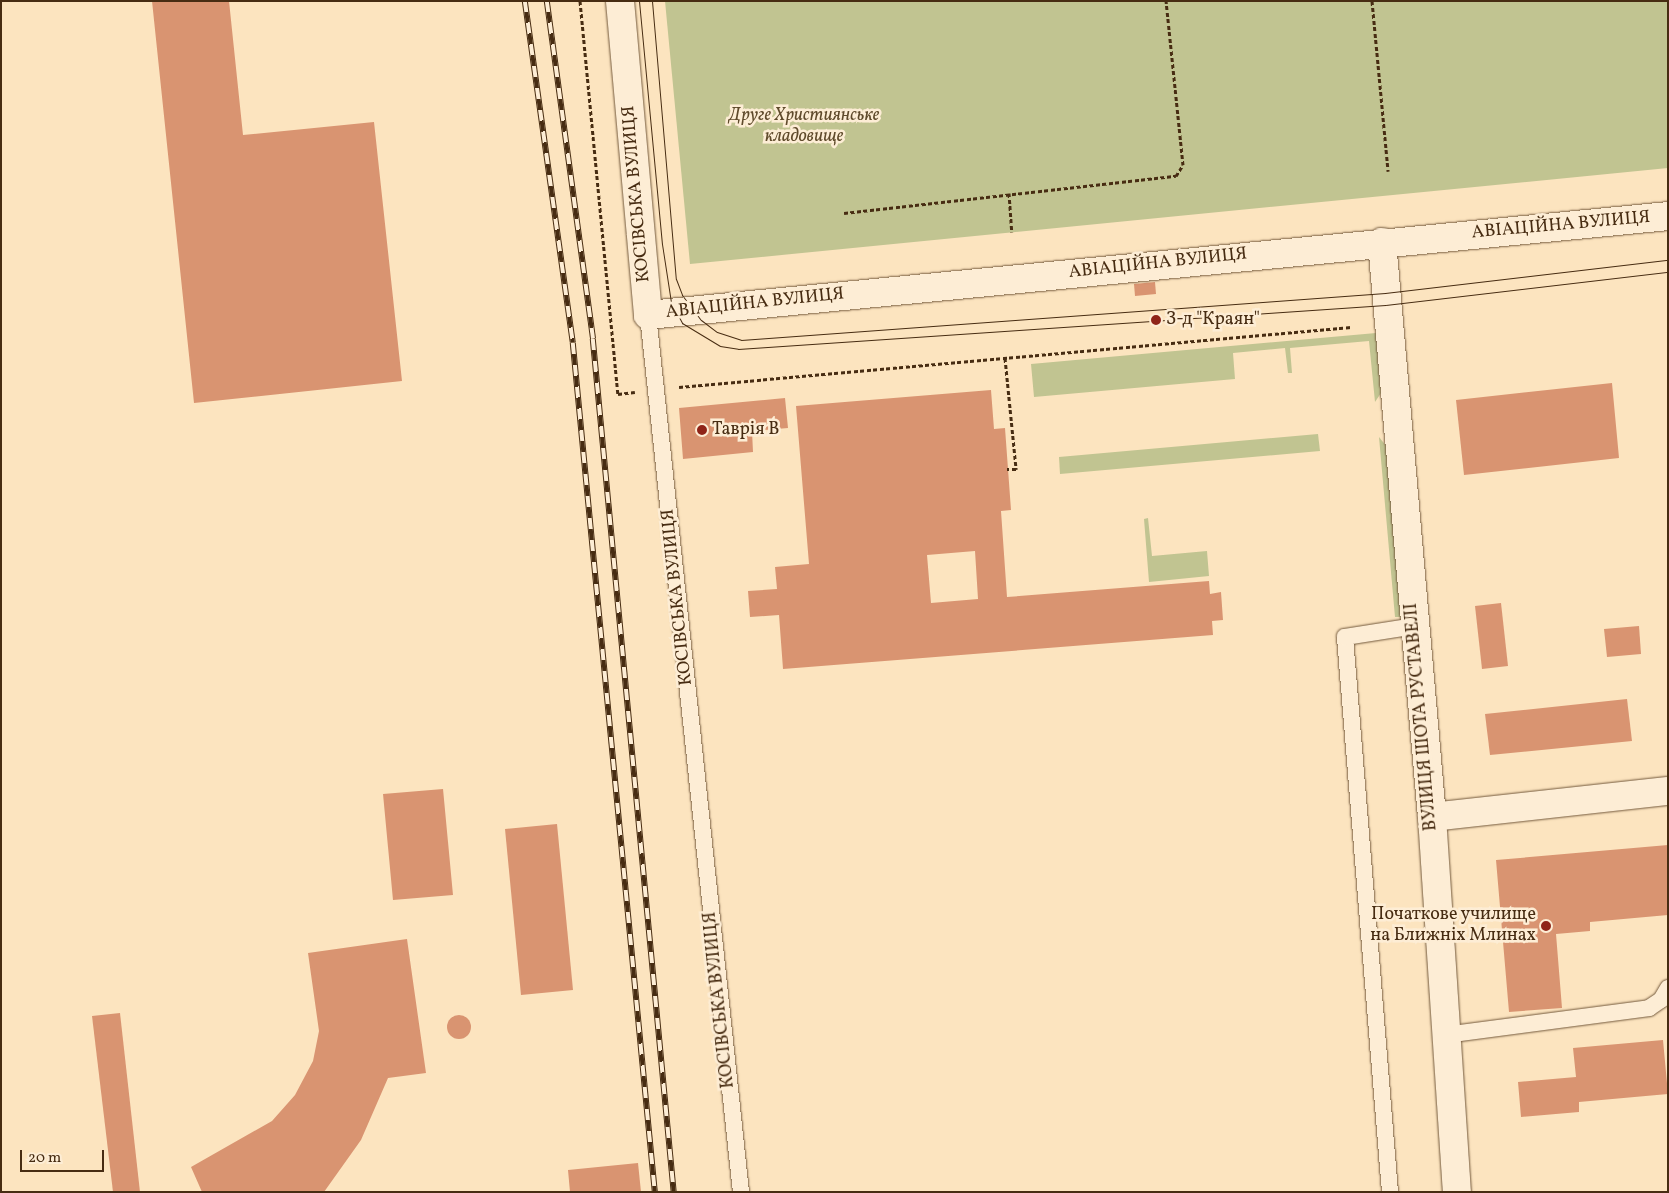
<!DOCTYPE html>
<html>
<head>
<meta charset="utf-8">
<style>
  body { margin:0 }
  #map { position:relative; width:1669px; height:1193px; overflow:hidden; background:#fce4bf; font-family:Vollkorn,serif }
  div>[style] { position:absolute }
  [style*='--x'] { left:calc(var(--x)*1px); top:calc(var(--y)*1px); width:calc(var(--w)*1px); rotate:calc(var(--a)*1deg) }
  .green>* { inset:0; background:#c1c491 }
  .building>* { inset:0; background:#d99471 }
  .round { border-radius:50% }
  .path>* { height:3px; margin-top:-1.5px; transform-origin:0; background:repeating-linear-gradient(90deg,#472c12 0 4px,transparent 0 6.5px) }
  .roads { filter:drop-shadow(0 0 1px #745a3d) drop-shadow(0 0 1px #745a3d) }
  .lane>* { height:16px; margin:-8px; padding:0 8px; transform-origin:8px; border-radius:8px; background:#fdedd5 }
  .street>* { height:28px; margin:-14px; padding:0 14px; transform-origin:14px; border-radius:14px; background:#fdedd5 }
  .tram>* { height:1px; margin:-0.5px; padding:0 0.5px; transform-origin:0.5px; border-radius:0.5px; background:#472c12 }
  .rail>* { height:5.5px; margin-top:-2.75px; transform-origin:0; background:repeating-linear-gradient(90deg,#fdedd5 0 11px,#472c12 0 22px); box-sizing:border-box; border-block:1px solid #472c12 }
  .dots>* { width:14px; height:14px; translate:-50% -50%; box-sizing:border-box; border:2px solid #fdedd5; border-radius:50% }
  span { translate:-50% -50%; white-space:nowrap; text-align:center; line-height:1.15; -webkit-text-stroke:5px #fdedd5; paint-order:stroke }
  .park-label { font-size:18px; color:#5f4a2b; font-style:italic }
  .street-label { font-size:18px; color:#472c12 }
  .poi-label { font-size:18px; color:#472c12 }
  .left { translate:0 -50%; text-align:left }
  .right { translate:-100% -50%; text-align:right }
  .frame { position:absolute; inset:0; border:2px solid #472c12; pointer-events:none }
  .scale { position:absolute; left:20px; top:1150px; width:84px; height:22px; box-sizing:border-box; border:2px solid #472c12; border-top:0; padding-left:6px; font-size:15px; line-height:18px; white-space:nowrap; color:#472c12; -webkit-text-stroke:4px #fdedd5; paint-order:stroke }
</style>
</head>
<body>
<div id="map">
  <div class="green">
    <i style="clip-path:polygon(665px 1px,1668px 1px,1668px 168px,690px 264px)"></i>
    <i style="clip-path:polygon(1376px 333px,1381px 393px,1375px 402px,1369px 341px,1290px 348px,1292px 373px,1288px 373px,1285px 348px,1233px 353px,1235px 379px,1034px 397px,1031px 364px)"></i>
    <i style="clip-path:polygon(1318px 434px,1320px 451px,1060px 474px,1059px 457px)"></i>
    <i style="clip-path:polygon(1379px 437px,1387px 447px,1402px 617px,1395px 617px)"></i>
    <i style="clip-path:polygon(1148px 518px,1152px 556px,1207px 551px,1209px 576px,1149px 582px,1144px 519px)"></i>
  </div>
  <div class="building">
    <i style="clip-path:polygon(152px 1px,229px 1px,243px 135px,374px 122px,402px 381px,194px 403px)"></i>
    <i style="clip-path:polygon(1155px 282px,1156px 294px,1135px 296px,1134px 284px)"></i>
    <i style="clip-path:polygon(1612px 383px,1619px 458px,1464px 475px,1456px 400px)"></i>
    <i style="clip-path:polygon(evenodd,991px 390px,994px 429px,1005px 428px,1011px 510px,1001px 511px,1007px 597px,1209px 581px,1210px 594px,1221px 592px,1223px 620px,1212px 621px,1213px 635px,783px 669px,779px 615px,750px 617px,748px 591px,777px 589px,775px 567px,809px 564px,796px 406px,991px 390px,975px 551px,978px 599px,931px 603px,927px 555px,975px 551px)"></i>
    <i style="clip-path:polygon(785px 398px,788px 428px,752px 431px,753px 452px,683px 459px,679px 408px)"></i>
    <i style="clip-path:polygon(1501px 603px,1508px 666px,1482px 669px,1475px 606px)"></i>
    <i style="clip-path:polygon(1639px 626px,1641px 654px,1607px 657px,1604px 629px)"></i>
    <i style="clip-path:polygon(1627px 699px,1632px 741px,1490px 755px,1485px 714px)"></i>
    <i style="clip-path:polygon(443px 789px,453px 895px,393px 900px,383px 794px)"></i>
    <i style="clip-path:polygon(557px 824px,573px 990px,521px 995px,505px 829px)"></i>
    <i style="clip-path:polygon(1668px 845px,1668px 915px,1590px 922px,1590px 931px,1556px 934px,1562px 1008px,1509px 1012px,1496px 860px)"></i>
    <i style="clip-path:polygon(407px 939px,426px 1073px,388px 1078px,361px 1140px,324px 1192px,202px 1192px,191px 1167px,272px 1121px,295px 1095px,313px 1061px,319px 1031px,308px 953px)"></i>
    <i style="clip-path:polygon(120px 1013px,140px 1192px,113px 1192px,92px 1016px)"></i>
    <i class="round" style="left:447px;top:1015px;width:24px;height:24px"></i>
    <i style="clip-path:polygon(1663px 1040px,1668px 1094px,1579px 1102px,1579px 1112px,1521px 1117px,1518px 1082px,1576px 1077px,1573px 1048px)"></i>
    <i style="clip-path:polygon(638px 1163px,641px 1192px,570px 1192px,568px 1170px)"></i>
  </div>
  <div class="path">
    <i style="--x:580;--y:1;--w:395;--a:84.5"></i>
    <i style="--x:618;--y:394;--w:17;--a:-7"></i>
    <i style="--x:1372;--y:1;--w:171;--a:84.6"></i>
    <i style="--x:1009;--y:193;--w:39;--a:86"></i>
    <i style="--x:844;--y:213;--w:334;--a:-6.4"></i>
    <i style="--x:1176;--y:176;--w:13;--a:-58"></i>
    <i style="--x:1183;--y:165;--w:165;--a:-95.9"></i>
    <i style="--x:1005;--y:358;--w:112;--a:84.3"></i>
    <i style="--x:1016;--y:469;--w:9;--a:180"></i>
    <i style="--x:679;--y:387;--w:675;--a:-5.1"></i>
  </div>
  <div class="roads">
    <div class="lane">
      <i style="--x:648;--y:315;--w:882;--a:83.95"></i>
      <i style="--x:1445;--y:1035;--w:206;--a:-7.5"></i>
      <i style="--x:1649;--y:1008;--w:14;--a:-34"></i>
      <i style="--x:1661;--y:1000;--w:14;--a:-60"></i>
      <i style="--x:1390;--y:1192;--w:557;--a:-94.64"></i>
      <i style="--x:1345;--y:637;--w:71;--a:-8.9"></i>
    </div>
    <div class="street">
      <i style="--x:620;--y:1;--w:315;--a:84.9"></i>
      <i style="--x:648;--y:315;--w:1025;--a:-5.54"></i>
      <i style="--x:1382;--y:242;--w:577;--a:85.03"></i>
      <i style="--x:1432;--y:817;--w:376;--a:86.2"></i>
      <i style="--x:1432;--y:817;--w:237;--a:-6.3"></i>
    </div>
  </div>
  <div class="tram">
    <i style="--x:639;--y:1;--w:244;--a:84.6"></i>
    <i style="--x:662;--y:244;--w:59;--a:81.2"></i>
    <i style="--x:671;--y:302;--w:24;--a:62"></i>
    <i style="--x:682;--y:323;--w:44;--a:31.2"></i>
    <i style="--x:720;--y:346;--w:18;--a:9"></i>
    <i style="--x:738;--y:349;--w:649;--a:-3.88"></i>
    <i style="--x:1386;--y:305;--w:284;--a:-6.7"></i>
    <i style="--x:652;--y:1;--w:279;--a:85.1"></i>
    <i style="--x:676;--y:279;--w:17;--a:69"></i>
    <i style="--x:682;--y:295;--w:31;--a:53"></i>
    <i style="--x:701;--y:320;--w:20;--a:37"></i>
    <i style="--x:717;--y:332;--w:25;--a:18"></i>
    <i style="--x:741;--y:340;--w:646;--a:-4.17"></i>
    <i style="--x:1385;--y:293;--w:285;--a:-6.7"></i>
  </div>
  <div class="rail">
    <i style="--x:525;--y:1;--w:345;--a:82"></i>
    <i style="--x:573;--y:343;--w:853;--a:84.48"></i>
    <i style="--x:547;--y:1;--w:341;--a:82.2"></i>
    <i style="--x:593;--y:339;--w:857;--a:84.58"></i>
  </div>
  <div class="dots">
    <i style="left:1156px;top:320px;background:#8f2418"></i>
    <i style="left:702px;top:430px;background:#8f2418"></i>
    <i style="left:1546px;top:926px;background:#8f2418"></i>
  </div>
  <div class="park-label">
    <span style="left:804px;top:127px">Друге Християнське<br>кладовище</span>
  </div>
  <div class="street-label">
    <span style="left:637px;top:194px;rotate:-95deg">КОСІВСЬКА ВУЛИЦЯ</span>
    <span style="left:1561px;top:226px;rotate:-5deg">АВІАЦІЙНА ВУЛИЦЯ</span>
    <span style="left:1158px;top:264px;rotate:-6deg">АВІАЦІЙНА ВУЛИЦЯ</span>
    <span style="left:755px;top:304px;rotate:-6deg">АВІАЦІЙНА ВУЛИЦЯ</span>
    <span style="left:678px;top:597px;rotate:-96deg">КОСІВСЬКА ВУЛИЦЯ</span>
    <span style="left:1422px;top:717px;rotate:-95deg">ВУЛИЦЯ ШОТА РУСТАВЕЛІ</span>
    <span style="left:720px;top:1000px;rotate:-96deg">КОСІВСЬКА ВУЛИЦЯ</span>
  </div>
  <div class="poi-label">
    <span class="left" style="left:1166px;top:320px">З-д "Краян"</span>
    <span class="left" style="left:712px;top:430px">Таврія В</span>
    <span class="right" style="left:1536px;top:926px">Початкове училище<br>на Ближніх Млинах</span>
  </div>
  <div class="frame"></div>
  <div class="scale">20 m</div>
</div>
</body>
</html>
